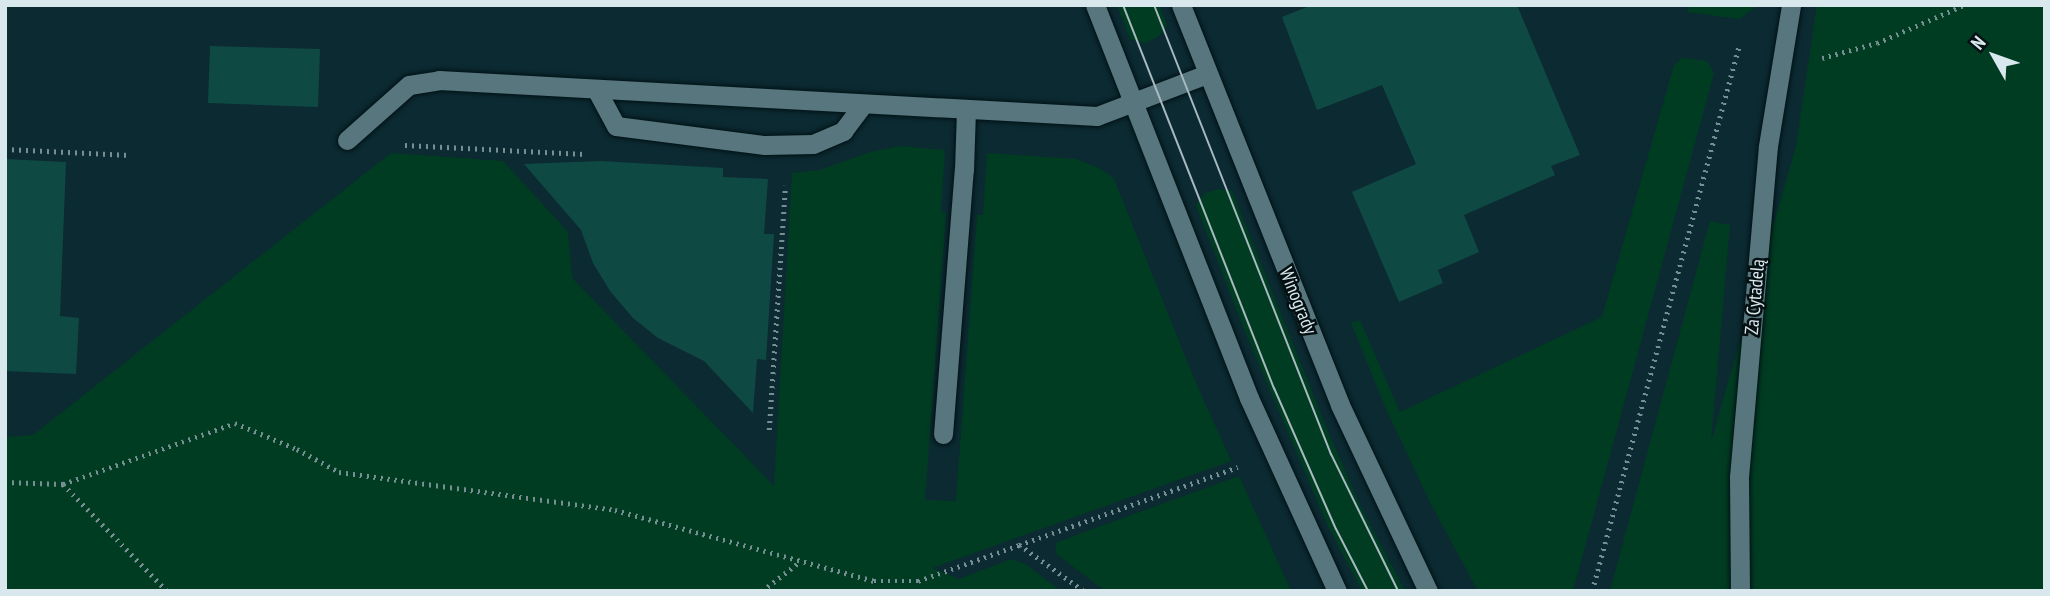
<!DOCTYPE html>
<html>
<head>
<meta charset="utf-8">
<style>
  body { margin:0 }
  #map { position:relative; width:2050px; height:596px; overflow:hidden; background:#0c2a31; font-family:"PT Sans Narrow",sans-serif }
  div>[style] { position:absolute }
  [style*='--x'] { left:calc(var(--x)*1px); top:calc(var(--y)*1px); width:calc(var(--w)*1px); rotate:calc(var(--a)*1deg) }
  .green>* { inset:0; background:#003c22 }
  .building>* { inset:0; background:#0f4944 }
  .path>* { height:4.5px; margin-top:-2.25px; transform-origin:0; background:repeating-linear-gradient(90deg,#778e93 0 2px,transparent 0 7px) }
  .roads { filter:drop-shadow(0 0 2px #001216) drop-shadow(0 0 2px #001216) }
  .service>* { height:19px; margin:-9.5px; padding:0 9.5px; transform-origin:9.5px; border-radius:9.5px; background:#57767d }
  .minor>* { height:19px; margin:-9.5px; padding:0 9.5px; transform-origin:9.5px; border-radius:9.5px; background:#57767d }
  .tertiary>* { height:19px; margin:-9.5px; padding:0 9.5px; transform-origin:9.5px; border-radius:9.5px; background:#57767d }
  .tram>* { height:2px; margin:-1px; padding:0 1px; transform-origin:1px; border-radius:1px; background:#a7babf }
  span { translate:-50% -50%; white-space:nowrap; text-align:center; line-height:1.15; -webkit-text-stroke:5px #051013; paint-order:stroke }
  .street-label { font-size:19px; color:#d8e8ec }
  .frame { position:absolute; inset:0; border:7px solid #d8e8ec; pointer-events:none }
  .north { position:absolute; left:1959px; top:21px; width:70px; height:70px; -webkit-text-stroke:5px #051013; paint-order:stroke; rotate:310deg; font-size:19px; font-weight:700; line-height:28px; text-align:center; color:#d8e8ec }
  .north::after { content:''; display:block; margin:auto; width:24px; height:32px; background:#d8e8ec; clip-path:polygon(50% 0,100% 100%,50% 72%,0 100%) }
</style>
</head>
<body>
<div id="map">
  <div class="green">
    <i style="clip-path:polygon(1117px 5px,1159px 5px,1167px 25px,1159px 36px,1146px 43px,1130px 39px)"></i>
    <i style="clip-path:polygon(1689px 5px,1758px 5px,1740px 19px,1687px 12px)"></i>
    <i style="clip-path:polygon(1817px 5px,2045px 5px,2045px 591px,1610px 591px,1710px 221px,1730px 225px,1711px 442px,1796px 146px)"></i>
    <i style="clip-path:polygon(1682px 58px,1707px 61px,1714px 73px,1573px 591px,1478px 591px,1432px 506px,1385px 407px,1351px 323px,1360px 320px,1400px 412px,1602px 317px,1674px 65px)"></i>
    <i style="clip-path:polygon(900px 146px,945px 150px,941px 212px,946px 213px,925px 500px,956px 501px,977px 215px,983px 215px,987px 153px,1076px 159px,1099px 168px,1114px 179px,1193px 376px,1231px 461px,932px 568px,959px 579px,1011px 559px,1025px 564px,1061px 591px,5px 591px,5px 437px,33px 435px,391px 153px,503px 161px,568px 232px,572px 278px,774px 486px,792px 173px,820px 170px,870px 152px)"></i>
    <i style="clip-path:polygon(1218px 189px,1232px 191px,1329px 434px,1361px 507px,1405px 591px,1362px 591px,1328px 526px,1244px 329px,1196px 205px,1205px 193px)"></i>
    <i style="clip-path:polygon(1239px 476px,1291px 591px,1105px 591px,1055px 553px,1057px 542px)"></i>
  </div>
  <div class="building">
    <i style="clip-path:polygon(1312px 5px,1517px 5px,1580px 155px,1551px 166px,1555px 175px,1464px 215px,1479px 252px,1438px 270px,1443px 283px,1399px 302px,1352px 192px,1416px 164px,1382px 85px,1317px 110px,1282px 17px)"></i>
    <i style="clip-path:polygon(210px 46px,320px 49px,318px 107px,208px 103px)"></i>
    <i style="clip-path:polygon(5px 159px,66px 162px,60px 316px,79px 318px,76px 374px,5px 371px)"></i>
    <i style="clip-path:polygon(600px 161px,723px 168px,723px 177px,768px 179px,764px 234px,774px 234px,766px 360px,757px 359px,753px 413px,704px 361px,658px 338px,633px 318px,610px 291px,593px 263px,581px 230px,524px 164px)"></i>
  </div>
  <div class="path">
    <i style="--x:1822;--y:58;--w:57;--a:-15.3"></i>
    <i style="--x:1877;--y:43;--w:95;--a:-23.6"></i>
    <i style="--x:405;--y:145;--w:180;--a:2.9"></i>
    <i style="--x:5;--y:149;--w:125;--a:2.7"></i>
    <i style="--x:769;--y:430;--w:245;--a:-86.2"></i>
    <i style="--x:5;--y:482;--w:58;--a:2"></i>
    <i style="--x:63;--y:484;--w:182;--a:-19.5"></i>
    <i style="--x:235;--y:423;--w:67;--a:22.8"></i>
    <i style="--x:297;--y:449;--w:48;--a:28.7"></i>
    <i style="--x:339;--y:472;--w:279;--a:7.8"></i>
    <i style="--x:615;--y:510;--w:269;--a:15.3"></i>
    <i style="--x:874;--y:581;--w:44;--a:0"></i>
    <i style="--x:918;--y:581;--w:107;--a:-19.6"></i>
    <i style="--x:63;--y:484;--w:149;--a:45.8"></i>
    <i style="--x:762;--y:591;--w:46;--a:-37.9"></i>
    <i style="--x:1083;--y:591;--w:79;--a:-144.3"></i>
    <i style="--x:1019;--y:545;--w:232;--a:-19.6"></i>
    <i style="--x:1592;--y:591;--w:564;--a:-74.91"></i>
  </div>
  <div class="roads">
    <div class="service">
      <i style="--x:596;--y:89;--w:42;--a:61.6"></i>
      <i style="--x:616;--y:126;--w:150;--a:7.3"></i>
      <i style="--x:765;--y:145;--w:48;--a:-1.2"></i>
      <i style="--x:813;--y:144;--w:33;--a:-23"></i>
      <i style="--x:843;--y:131;--w:34;--a:-53"></i>
      <i style="--x:347;--y:140;--w:83;--a:-41.6"></i>
      <i style="--x:409;--y:85;--w:30;--a:-9"></i>
      <i style="--x:439;--y:80;--w:659;--a:3.13"></i>
      <i style="--x:1097;--y:116;--w:118;--a:-20.9"></i>
      <i style="--x:943;--y:434;--w:265;--a:-85.5"></i>
      <i style="--x:964;--y:170;--w:61;--a:-88.1"></i>
    </div>
    <div class="minor">
      <i style="--x:1740;--y:591;--w:114;--a:-90.5"></i>
      <i style="--x:1739;--y:477;--w:332;--a:-85"></i>
      <i style="--x:1768;--y:146;--w:143;--a:-80.7"></i>
    </div>
    <div class="tertiary">
      <i style="--x:1095;--y:5;--w:422;--a:68.6"></i>
      <i style="--x:1249;--y:398;--w:212;--a:65.5"></i>
      <i style="--x:1181;--y:5;--w:430;--a:68.3"></i>
      <i style="--x:1340;--y:405;--w:206;--a:64.7"></i>
    </div>
  </div>
  <div class="tram">
    <i style="--x:1123;--y:5;--w:412;--a:68.5"></i>
    <i style="--x:1274;--y:388;--w:154;--a:66.3"></i>
    <i style="--x:1336;--y:529;--w:70;--a:62.7"></i>
    <i style="--x:1154;--y:5;--w:483;--a:68.5"></i>
    <i style="--x:1331;--y:454;--w:153;--a:63.9"></i>
  </div>
  <div class="street-label">
    <span style="left:1755px;top:297px;rotate:-85deg">Za Cytadelą</span>
    <span style="left:1298px;top:301px;rotate:68deg">Winogrady</span>
  </div>
  <div class="frame"></div>
  <div class="north">N</div>
</div>
</body>
</html>
